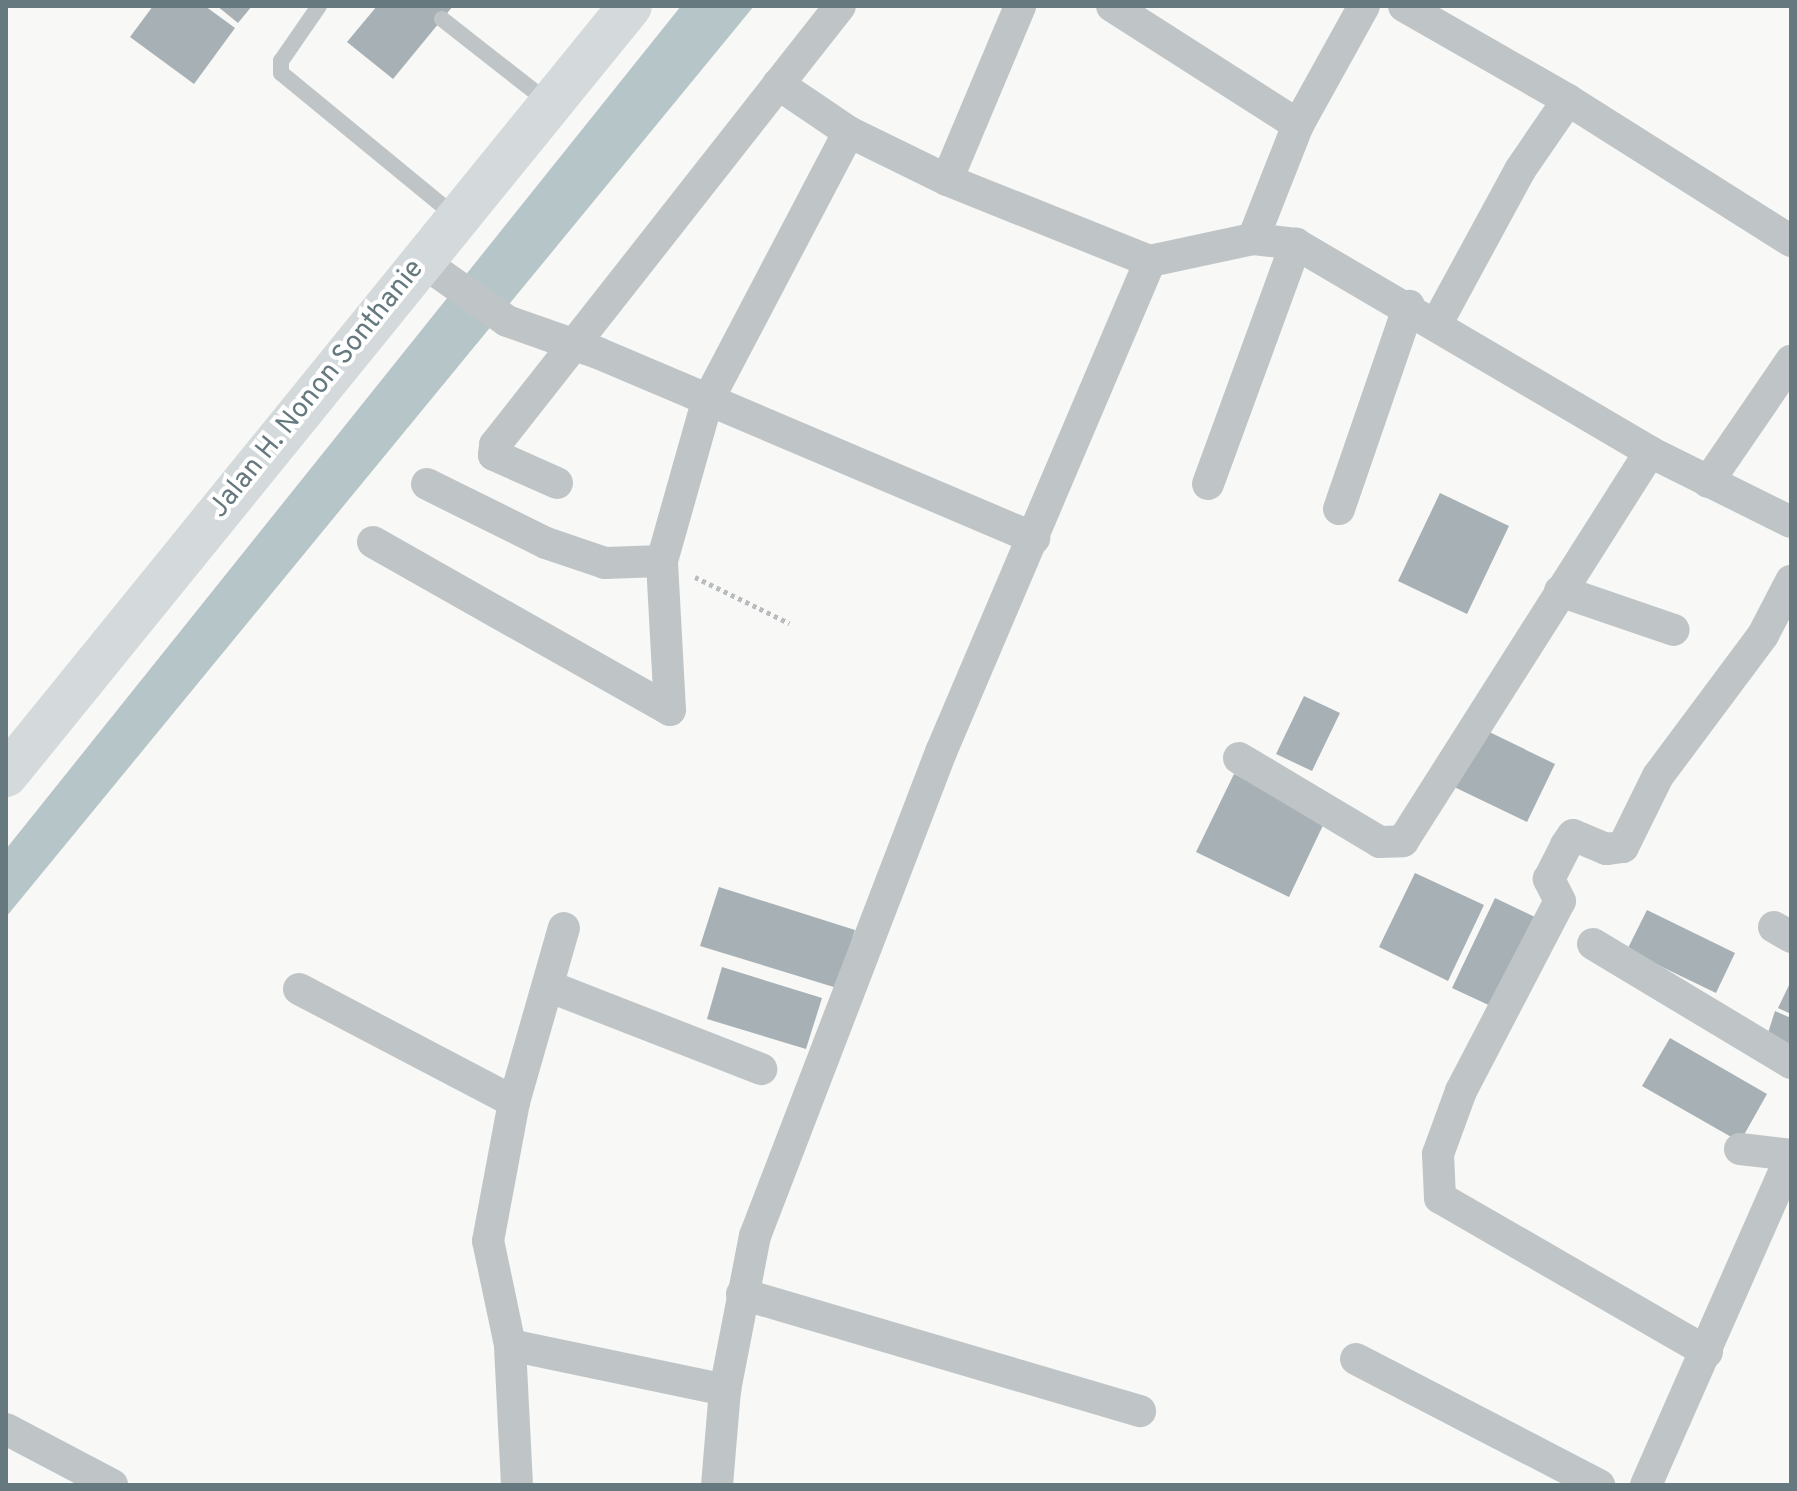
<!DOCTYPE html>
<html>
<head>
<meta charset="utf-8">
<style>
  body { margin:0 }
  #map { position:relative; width:1797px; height:1491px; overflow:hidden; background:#f8f8f6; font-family:Overpass,sans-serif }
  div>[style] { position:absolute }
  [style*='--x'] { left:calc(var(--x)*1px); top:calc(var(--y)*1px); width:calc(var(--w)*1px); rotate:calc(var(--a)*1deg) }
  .water>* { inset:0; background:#b6c5c7 }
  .building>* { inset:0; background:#a7b1b5 }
  .path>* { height:5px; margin-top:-2.5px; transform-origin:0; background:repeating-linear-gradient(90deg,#b8bcbe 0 4px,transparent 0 8px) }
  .lane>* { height:16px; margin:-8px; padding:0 8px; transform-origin:8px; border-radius:8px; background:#bfc5c7 }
  .street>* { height:32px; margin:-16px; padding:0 16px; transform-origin:16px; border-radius:16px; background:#bfc5c7 }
  .secondary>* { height:44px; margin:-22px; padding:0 22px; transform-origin:22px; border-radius:22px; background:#d4d9db }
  span { translate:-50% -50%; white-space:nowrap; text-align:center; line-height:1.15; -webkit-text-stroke:8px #fff; paint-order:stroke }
  .street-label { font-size:28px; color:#65797f }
  .frame { position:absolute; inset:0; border:8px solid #65797f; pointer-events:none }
</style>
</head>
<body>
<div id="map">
  <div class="water">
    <i style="clip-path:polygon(681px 6px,754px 6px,6px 917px,6px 849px)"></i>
  </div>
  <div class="building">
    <i style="clip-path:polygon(153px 6px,205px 6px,235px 28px,194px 84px,130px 37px)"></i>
    <i style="clip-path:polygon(217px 6px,252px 6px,238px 23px)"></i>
    <i style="clip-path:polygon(377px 6px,453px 6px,393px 79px,347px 42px)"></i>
    <i style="clip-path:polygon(1440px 493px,1509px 526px,1467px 614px,1398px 581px)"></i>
    <i style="clip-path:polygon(1304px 696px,1340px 713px,1312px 771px,1276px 754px)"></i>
    <i style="clip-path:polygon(1477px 726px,1555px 764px,1527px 822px,1448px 784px)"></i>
    <i style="clip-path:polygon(1234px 774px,1326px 819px,1289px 897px,1196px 852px)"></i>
    <i style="clip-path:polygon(1415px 873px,1484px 905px,1448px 981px,1379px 947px)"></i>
    <i style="clip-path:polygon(719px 887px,855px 930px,837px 988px,700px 946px)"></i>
    <i style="clip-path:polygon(1495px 898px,1539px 919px,1495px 1008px,1452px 988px)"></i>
    <i style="clip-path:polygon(1647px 910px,1735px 953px,1716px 993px,1627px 950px)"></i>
    <i style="clip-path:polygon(722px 967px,822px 998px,806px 1049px,707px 1019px)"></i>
    <i style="clip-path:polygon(1791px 981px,1791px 1014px,1778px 1008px)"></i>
    <i style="clip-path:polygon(1775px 1011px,1791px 1018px,1791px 1052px,1766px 1039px)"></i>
    <i style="clip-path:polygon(1670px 1038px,1767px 1094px,1740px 1142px,1642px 1086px)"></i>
  </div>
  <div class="path">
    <i style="--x:695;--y:577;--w:105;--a:26.1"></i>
  </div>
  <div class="lane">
    <i style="--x:319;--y:6;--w:67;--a:124.6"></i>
    <i style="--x:281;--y:61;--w:12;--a:90"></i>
    <i style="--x:281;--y:73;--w:227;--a:39.4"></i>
    <i style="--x:442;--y:19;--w:135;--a:38.1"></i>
  </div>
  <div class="street">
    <i style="--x:1112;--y:6;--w:221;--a:32.6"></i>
    <i style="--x:1404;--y:6;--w:189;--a:29.8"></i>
    <i style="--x:778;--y:84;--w:86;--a:34.1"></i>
    <i style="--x:849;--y:132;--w:109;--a:26.1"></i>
    <i style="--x:947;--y:180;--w:219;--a:21.8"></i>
    <i style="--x:1150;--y:261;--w:105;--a:-12.1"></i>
    <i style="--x:1253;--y:239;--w:43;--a:6.6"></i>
    <i style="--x:1296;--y:244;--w:411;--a:30.4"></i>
    <i style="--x:1650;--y:452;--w:157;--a:26.4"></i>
    <i style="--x:947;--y:180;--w:189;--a:-67.2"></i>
    <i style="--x:1253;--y:239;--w:123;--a:-68.5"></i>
    <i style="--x:1298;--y:125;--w:136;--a:-61"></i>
    <i style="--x:420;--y:260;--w:106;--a:35"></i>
    <i style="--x:507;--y:321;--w:96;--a:19.4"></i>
    <i style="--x:598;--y:353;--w:474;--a:23"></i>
    <i style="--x:1437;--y:323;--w:174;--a:-61.5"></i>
    <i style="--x:1520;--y:170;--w:85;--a:-55.6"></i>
    <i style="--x:1568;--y:100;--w:264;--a:32.3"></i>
    <i style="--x:1708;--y:482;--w:147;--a:-55.6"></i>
    <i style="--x:557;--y:483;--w:69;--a:-156"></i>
    <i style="--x:494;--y:455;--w:10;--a:-84"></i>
    <i style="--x:495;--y:445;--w:558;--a:-51.84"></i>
    <i style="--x:427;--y:484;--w:133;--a:26.4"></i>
    <i style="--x:546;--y:543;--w:62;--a:18.7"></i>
    <i style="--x:605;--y:563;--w:57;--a:-2"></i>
    <i style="--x:1208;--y:484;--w:256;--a:-69.9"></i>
    <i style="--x:1339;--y:509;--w:215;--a:-71"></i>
    <i style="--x:373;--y:542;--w:341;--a:29.5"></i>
    <i style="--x:670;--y:710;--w:149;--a:-93.1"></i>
    <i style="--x:662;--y:561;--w:165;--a:-74.2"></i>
    <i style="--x:707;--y:402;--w:305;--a:-62.3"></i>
    <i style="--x:1560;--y:591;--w:120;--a:18.9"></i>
    <i style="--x:1239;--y:758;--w:164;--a:30.8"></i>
    <i style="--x:1380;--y:842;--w:23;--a:-2"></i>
    <i style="--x:1403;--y:841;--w:461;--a:-57.6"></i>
    <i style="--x:1774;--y:927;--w:20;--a:30"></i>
    <i style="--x:1593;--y:944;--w:231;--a:31"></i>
    <i style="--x:548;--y:986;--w:229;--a:21.3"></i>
    <i style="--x:299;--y:989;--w:243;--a:27.7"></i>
    <i style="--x:1740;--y:1149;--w:51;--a:6.7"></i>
    <i style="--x:742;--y:1294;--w:415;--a:16.4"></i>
    <i style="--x:510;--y:1345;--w:220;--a:11.8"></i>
    <i style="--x:1707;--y:1352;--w:308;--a:-150"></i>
    <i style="--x:1440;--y:1198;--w:44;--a:-92.6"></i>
    <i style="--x:1438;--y:1154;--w:67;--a:-69.9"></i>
    <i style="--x:1461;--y:1091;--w:214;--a:-62.5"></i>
    <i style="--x:1560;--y:901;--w:25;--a:-117"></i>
    <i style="--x:1549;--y:879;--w:38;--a:-63"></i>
    <i style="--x:1566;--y:845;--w:12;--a:-55"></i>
    <i style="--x:1573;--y:835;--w:36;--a:23"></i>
    <i style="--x:1606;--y:849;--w:17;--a:-7"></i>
    <i style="--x:1623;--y:847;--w:79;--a:-63.8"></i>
    <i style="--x:1658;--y:776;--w:176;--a:-53.3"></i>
    <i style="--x:1763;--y:635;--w:61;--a:-62.6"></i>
    <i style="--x:1356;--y:1359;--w:274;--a:27.4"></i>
    <i style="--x:6;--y:1429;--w:120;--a:27.8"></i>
    <i style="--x:517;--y:1485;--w:140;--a:-92.9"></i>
    <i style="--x:510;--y:1345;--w:106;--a:-101.9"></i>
    <i style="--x:488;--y:1241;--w:141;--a:-79.4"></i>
    <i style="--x:514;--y:1102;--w:181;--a:-74"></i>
    <i style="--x:717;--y:1485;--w:95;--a:-85.2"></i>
    <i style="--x:725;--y:1390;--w:157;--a:-79"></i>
    <i style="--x:755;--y:1236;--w:519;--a:-68.98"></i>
    <i style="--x:941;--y:752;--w:534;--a:-66.94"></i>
    <i style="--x:1646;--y:1485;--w:360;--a:-66.2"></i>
  </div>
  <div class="secondary">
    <i style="--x:6;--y:775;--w:990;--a:-50.94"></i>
  </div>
  <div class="street-label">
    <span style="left:317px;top:389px;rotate:-51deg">Jalan H. Nonon Sonthanie</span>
  </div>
  <div class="frame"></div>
</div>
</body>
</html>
